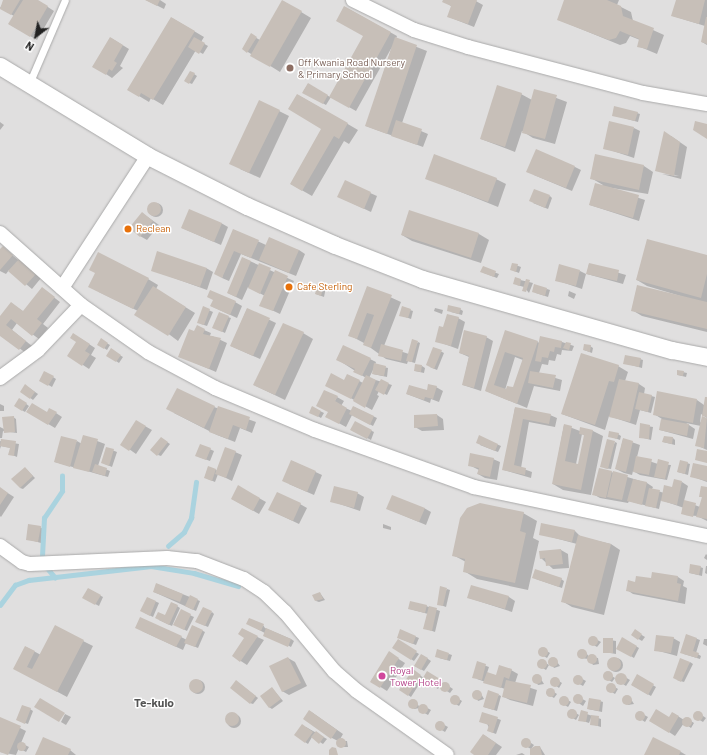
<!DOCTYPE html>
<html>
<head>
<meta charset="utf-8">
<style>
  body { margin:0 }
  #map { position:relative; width:707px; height:755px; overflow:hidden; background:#f2efe9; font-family:Barlow,sans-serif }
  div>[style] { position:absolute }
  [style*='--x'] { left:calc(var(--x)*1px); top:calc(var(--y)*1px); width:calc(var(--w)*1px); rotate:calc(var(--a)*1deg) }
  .residential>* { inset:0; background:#e0dfdf }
  .shadow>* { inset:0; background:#0003 }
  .round { border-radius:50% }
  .stream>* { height:4.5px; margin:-2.25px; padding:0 2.25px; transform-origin:2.25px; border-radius:2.25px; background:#aad3df }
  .building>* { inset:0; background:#c7bfb8 }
  .roads { filter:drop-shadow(0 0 1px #a9a9a9) drop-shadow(0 0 1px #a9a9a9) }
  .service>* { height:7px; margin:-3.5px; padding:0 3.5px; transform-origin:3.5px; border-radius:3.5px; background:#fff }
  .minor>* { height:14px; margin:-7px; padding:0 7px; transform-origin:7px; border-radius:7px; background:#fff }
  .tertiary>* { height:17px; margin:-8.5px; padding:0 8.5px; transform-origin:8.5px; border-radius:8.5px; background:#fff }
  .dots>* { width:11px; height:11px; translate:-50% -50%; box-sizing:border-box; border:2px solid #fff; border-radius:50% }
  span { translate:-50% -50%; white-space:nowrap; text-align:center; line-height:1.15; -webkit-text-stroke:3px #fff; paint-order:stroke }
  .education-label { font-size:10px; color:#785e54 }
  .left { translate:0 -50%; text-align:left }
  .food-label { font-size:10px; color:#c56008 }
  .hotel-label { font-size:10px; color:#b23c85 }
  .quarter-label { font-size:12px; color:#555; font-weight:700 }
  .north { position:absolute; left:16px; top:16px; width:40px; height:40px; -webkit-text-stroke:3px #fff; paint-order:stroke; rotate:212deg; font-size:11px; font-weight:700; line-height:16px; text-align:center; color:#222 }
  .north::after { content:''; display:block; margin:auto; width:14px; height:18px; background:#222; clip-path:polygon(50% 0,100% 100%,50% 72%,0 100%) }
</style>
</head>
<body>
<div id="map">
  <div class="residential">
    <i style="clip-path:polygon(0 0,707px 0,707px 755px,0 755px)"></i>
  </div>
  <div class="shadow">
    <i style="clip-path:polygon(5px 0,37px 0,54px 11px,37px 40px,9px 24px,14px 16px,0 8px)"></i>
    <i style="clip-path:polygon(146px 0,160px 0,166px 4px,164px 9px)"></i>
    <i style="clip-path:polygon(444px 0,474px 0,483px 5px,474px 27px,449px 17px,452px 7px)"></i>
    <i style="clip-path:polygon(565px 0,619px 0,617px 5px,631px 12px,633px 21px,664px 35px,657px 54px,638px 46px,640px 40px,630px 36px,626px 43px,620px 45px,559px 20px)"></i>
    <i style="clip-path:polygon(677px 0,707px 0,707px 45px,702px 42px,705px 26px,673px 16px)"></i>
    <i style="clip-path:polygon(283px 1px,311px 18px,280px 72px,243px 49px,251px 35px,260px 40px)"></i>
    <i style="clip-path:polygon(345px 7px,397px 36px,396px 39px,427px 51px,402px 123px,428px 134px,423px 147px,366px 126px,392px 47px,356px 111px,331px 97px,326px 105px,303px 92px,308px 84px,330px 97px,364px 36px)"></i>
    <i style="clip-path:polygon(172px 18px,204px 37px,201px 42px,208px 46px,203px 54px,196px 50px,163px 105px,151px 98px,149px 102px,129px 90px)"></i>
    <i style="clip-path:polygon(111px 38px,129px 49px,120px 66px,123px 68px,112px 78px,94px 66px)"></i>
    <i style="clip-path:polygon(191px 72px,197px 76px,192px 84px,185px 81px)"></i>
    <i style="clip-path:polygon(535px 90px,567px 102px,555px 144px,533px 138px,522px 131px,515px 152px,481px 139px,521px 94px,532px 100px)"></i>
    <i style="clip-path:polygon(298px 95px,358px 130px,349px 144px,344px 141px,312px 196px,291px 184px,323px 128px)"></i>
    <i style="clip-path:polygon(279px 111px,289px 116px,260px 178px,240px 169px)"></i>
    <i style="clip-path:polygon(637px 113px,640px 114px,638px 122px,613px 115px)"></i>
    <i style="clip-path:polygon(0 122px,4px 125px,0 130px)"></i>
    <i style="clip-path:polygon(634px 128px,640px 131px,634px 158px,604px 148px)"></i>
    <i style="clip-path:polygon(671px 136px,687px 147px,681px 179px,662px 174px,679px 176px,656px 170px)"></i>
    <i style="clip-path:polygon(644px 166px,653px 172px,648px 194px,606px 187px,645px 200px,639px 221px,590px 205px,603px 185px,591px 178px)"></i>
    <i style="clip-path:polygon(575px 167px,581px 170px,572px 191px,534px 175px)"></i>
    <i style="clip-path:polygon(426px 178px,496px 179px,506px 184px,498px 207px)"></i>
    <i style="clip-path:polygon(345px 182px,377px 196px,371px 212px,339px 197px)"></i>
    <i style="clip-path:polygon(550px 196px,552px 198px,548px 209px,533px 203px)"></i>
    <i class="round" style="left:149px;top:203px;width:14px;height:14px"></i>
    <i style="clip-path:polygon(142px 213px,159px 225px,147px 240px,140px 236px)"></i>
    <i style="clip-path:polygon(221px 223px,228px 227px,221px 245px,182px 228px)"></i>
    <i style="clip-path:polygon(234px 230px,266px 245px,299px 250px,305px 254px,296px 276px,241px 254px,229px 281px,222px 278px)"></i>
    <i style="clip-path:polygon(479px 234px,489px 240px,481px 263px,412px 241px,402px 235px)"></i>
    <i style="clip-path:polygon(3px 248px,41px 278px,32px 289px,9px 270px,6px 274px,0 271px,0 251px)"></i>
    <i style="clip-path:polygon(707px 256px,707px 332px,642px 316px,632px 310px,697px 301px,647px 286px,637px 280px)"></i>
    <i style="clip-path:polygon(243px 258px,294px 281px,280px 314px,261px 305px,265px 296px,248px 287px,242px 300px,228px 293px)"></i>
    <i style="clip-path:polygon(513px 264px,521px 267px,519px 273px,514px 271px)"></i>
    <i style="clip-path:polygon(589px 264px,626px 275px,623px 284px,587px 274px)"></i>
    <i style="clip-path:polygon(206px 268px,213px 272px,207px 290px,152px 270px)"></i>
    <i style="clip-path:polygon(483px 268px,499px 274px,497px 278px,484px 273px)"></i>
    <i style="clip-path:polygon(580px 271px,586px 274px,582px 289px,556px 280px)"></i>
    <i style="clip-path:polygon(148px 279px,158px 285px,156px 289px,195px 313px,178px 341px,138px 311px,99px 292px)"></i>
    <i style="clip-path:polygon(516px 279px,533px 283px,529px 293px,524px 287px,517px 285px)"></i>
    <i style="clip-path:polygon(323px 285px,326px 287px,324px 297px,316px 294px)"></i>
    <i style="clip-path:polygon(368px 287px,401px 302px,384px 346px,409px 354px,418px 342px,420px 343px,415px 363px,408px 361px,407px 364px,386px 359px,364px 343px,349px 335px)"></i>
    <i style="clip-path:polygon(43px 289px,60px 302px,43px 324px,48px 328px,39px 339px,17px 323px,12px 330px,32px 346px,26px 353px,0 334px,0 318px,12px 304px,24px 312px)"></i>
    <i style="clip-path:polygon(547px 289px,550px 290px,548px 297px,536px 293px)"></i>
    <i style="clip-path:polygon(569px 291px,576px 294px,574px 299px,568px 296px)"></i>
    <i style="clip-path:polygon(214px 300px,235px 302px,242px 306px,237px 318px,211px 306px)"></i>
    <i style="clip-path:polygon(204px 308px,213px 312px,207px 326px,201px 324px)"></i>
    <i style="clip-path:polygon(435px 308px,443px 310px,442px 314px,434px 311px)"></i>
    <i style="clip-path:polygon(247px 309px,276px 323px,260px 359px,231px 346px)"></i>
    <i style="clip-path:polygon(460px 309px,463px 311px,462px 315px,451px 312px)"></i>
    <i style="clip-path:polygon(410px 310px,413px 311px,411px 319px,400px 315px)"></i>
    <i style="clip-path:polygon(228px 317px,231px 318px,225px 333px,217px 329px)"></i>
    <i style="clip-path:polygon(458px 318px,465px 322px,458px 349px,436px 341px,444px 328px)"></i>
    <i style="clip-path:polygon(204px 330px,211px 333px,209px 338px,212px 336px,227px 343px,216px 372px,179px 356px,195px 332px)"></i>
    <i style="clip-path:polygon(evenodd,506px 331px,540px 343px,562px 342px,574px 346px,572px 351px,562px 350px,561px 355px,557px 354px,555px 361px,549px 360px,548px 365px,542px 364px,539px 373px,562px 380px,560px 391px,534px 386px,527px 408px,486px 391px,506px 331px,515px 357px,523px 360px,514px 389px,505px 390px,515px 357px)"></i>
    <i style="clip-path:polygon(303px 333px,313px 339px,285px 400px,254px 385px)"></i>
    <i style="clip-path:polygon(486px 337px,493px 341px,481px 391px,463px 385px,469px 357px,460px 353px)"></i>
    <i style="clip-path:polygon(80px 338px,95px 348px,91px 355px,96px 358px,89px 369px,83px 365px)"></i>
    <i style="clip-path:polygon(101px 340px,110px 345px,107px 350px,98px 344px)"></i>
    <i style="clip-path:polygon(590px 346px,593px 348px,592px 353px,584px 350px)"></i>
    <i style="clip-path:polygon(434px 348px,444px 353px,437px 370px,430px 367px)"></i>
    <i style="clip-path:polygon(111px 350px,123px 357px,119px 363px,107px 355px)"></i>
    <i style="clip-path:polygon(370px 359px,376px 362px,375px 365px,388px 368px,387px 377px,373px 374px,374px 368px,369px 378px,392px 385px,387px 395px,379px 391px,377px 395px,379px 396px,372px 410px,347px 396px,345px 381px,348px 375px,363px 383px,366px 378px,343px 363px)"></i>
    <i style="clip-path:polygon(640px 359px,643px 360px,642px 368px,624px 363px)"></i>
    <i style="clip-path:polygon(422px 366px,425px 368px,424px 373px,415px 371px)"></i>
    <i style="clip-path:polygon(618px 366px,628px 372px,625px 381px,639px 384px,645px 388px,644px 394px,655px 397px,651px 413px,640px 410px,636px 425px,609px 416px,605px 430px,562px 414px)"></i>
    <i style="clip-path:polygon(678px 371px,687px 373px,686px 377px,678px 375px)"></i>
    <i style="clip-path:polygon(45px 372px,56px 379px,52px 387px,40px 380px)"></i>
    <i style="clip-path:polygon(28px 387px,38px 394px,33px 400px,21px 391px)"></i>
    <i style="clip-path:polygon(436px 387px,443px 391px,439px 402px,431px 399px,430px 403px,407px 394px,427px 391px)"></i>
    <i style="clip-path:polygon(337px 397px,344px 401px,341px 406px,352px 411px,354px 407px,377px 418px,373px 426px,352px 415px,346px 427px,333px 420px,329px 412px)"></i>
    <i style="clip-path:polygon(707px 398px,707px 418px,701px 414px,700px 423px,703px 418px,707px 419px,707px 450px,696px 445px,701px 426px,686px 423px,695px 429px,693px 439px,660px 430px,662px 419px,654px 414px,697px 400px,704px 405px)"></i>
    <i style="clip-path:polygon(22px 401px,29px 406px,25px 412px,15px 406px)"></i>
    <i style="clip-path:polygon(0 404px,4px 406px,4px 411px,0 411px)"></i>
    <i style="clip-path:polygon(214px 407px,256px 422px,252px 433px,240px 428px,235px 442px,217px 435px,174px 413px)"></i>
    <i style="clip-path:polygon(312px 407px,324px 413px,321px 418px,310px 412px)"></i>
    <i style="clip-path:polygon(515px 408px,550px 415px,557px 418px,555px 427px,529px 422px,521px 468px,532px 472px,531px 478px,504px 470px)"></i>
    <i style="clip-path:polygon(50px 409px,62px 417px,55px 428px,28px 412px,47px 413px)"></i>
    <i style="clip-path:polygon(437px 415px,443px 419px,444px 430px,422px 431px,415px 427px)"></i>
    <i style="clip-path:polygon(13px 417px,16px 419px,17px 433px,3px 431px,2px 438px,0 438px,0 427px,4px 429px)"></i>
    <i style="clip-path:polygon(355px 423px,374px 432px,371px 440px,352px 430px)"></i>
    <i style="clip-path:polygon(143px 425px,152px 430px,136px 454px,122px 444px)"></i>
    <i style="clip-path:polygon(evenodd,564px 425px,580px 431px,593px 431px,603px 436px,591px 495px,563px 490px,553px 484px,564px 425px,582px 434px,585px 436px,579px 465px,576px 464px,582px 434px)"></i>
    <i style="clip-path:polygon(641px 425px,653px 427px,651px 440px,640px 437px)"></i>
    <i style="clip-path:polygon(618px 434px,621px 436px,620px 440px,609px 436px)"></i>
    <i style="clip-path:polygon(84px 436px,105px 444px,98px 466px,110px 471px,108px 477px,55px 462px,77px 441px,82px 444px)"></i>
    <i style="clip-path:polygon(480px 437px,501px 446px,498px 452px,480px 445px)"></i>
    <i style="clip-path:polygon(673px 438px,675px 440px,675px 445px,663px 442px)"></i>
    <i style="clip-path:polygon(623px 439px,640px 445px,637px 457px,658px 464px,671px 465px,667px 480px,640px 475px,633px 471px,632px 475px,624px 473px,616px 469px)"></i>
    <i style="clip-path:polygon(164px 440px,170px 444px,161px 456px,158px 455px)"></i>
    <i style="clip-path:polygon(0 441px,19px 444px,17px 457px,10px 454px,11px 448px,1px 446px,0 449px)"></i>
    <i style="clip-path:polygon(615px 442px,617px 443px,611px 469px,604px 468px)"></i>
    <i style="clip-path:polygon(201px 445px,214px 451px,210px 461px,199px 457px)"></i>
    <i style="clip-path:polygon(107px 448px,117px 452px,112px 467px,105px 464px)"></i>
    <i style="clip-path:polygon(235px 452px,242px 455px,232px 481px,218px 474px,215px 482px,208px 479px,209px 467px,218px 471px)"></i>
    <i style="clip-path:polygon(493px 459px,500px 462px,497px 480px,485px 478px,478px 474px,479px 470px,469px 465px)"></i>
    <i style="clip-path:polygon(292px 461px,322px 475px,314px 495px,289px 484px)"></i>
    <i style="clip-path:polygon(687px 463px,690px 464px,688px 475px,678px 472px)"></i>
    <i style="clip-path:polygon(707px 467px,707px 482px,691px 476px)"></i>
    <i style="clip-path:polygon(25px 468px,35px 478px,23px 489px,20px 488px)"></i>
    <i style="clip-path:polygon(611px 472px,647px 483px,653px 487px,652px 489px,664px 493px,682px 482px,688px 486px,684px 501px,700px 507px,703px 498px,700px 496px,707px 488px,707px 521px,697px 516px,685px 515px,684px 508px,661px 500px,659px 509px,629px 501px,628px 503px,600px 498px,593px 494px)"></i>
    <i style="clip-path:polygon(239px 487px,266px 502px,259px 514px,232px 499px)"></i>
    <i style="clip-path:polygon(0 488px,14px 497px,1px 517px,0 516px)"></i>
    <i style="clip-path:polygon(357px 493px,364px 497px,360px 511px,331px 501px)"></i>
    <i style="clip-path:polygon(300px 504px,307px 508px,299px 524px,276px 513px)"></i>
    <i style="clip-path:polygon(424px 508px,431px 512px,426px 525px,388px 509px)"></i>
    <i style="clip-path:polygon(523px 513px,537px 521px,533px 538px,539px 541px,528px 590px,477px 579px,464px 571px,466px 562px,453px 555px)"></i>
    <i style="clip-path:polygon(383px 524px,391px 527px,391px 530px,383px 528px)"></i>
    <i style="clip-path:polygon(40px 527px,43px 529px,41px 543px,27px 539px)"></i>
    <i style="clip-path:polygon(575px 531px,581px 537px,611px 544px,620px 550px,604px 615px,572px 607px,562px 601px,577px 544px,540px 534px)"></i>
    <i style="clip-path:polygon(561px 550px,568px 554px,569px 568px,553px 569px,541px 558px)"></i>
    <i style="clip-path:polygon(706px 554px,707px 555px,707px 560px,704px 558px)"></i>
    <i style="clip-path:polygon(706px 566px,707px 566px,707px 574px,705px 573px)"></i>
    <i style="clip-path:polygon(700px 567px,703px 568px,702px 576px,690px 573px)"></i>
    <i style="clip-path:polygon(678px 577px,684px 581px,683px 586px,687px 588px,685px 604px,633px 594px,627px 590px,636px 583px)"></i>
    <i style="clip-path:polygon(536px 579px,561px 579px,564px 581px,562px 588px)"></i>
    <i style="clip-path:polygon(157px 584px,200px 601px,196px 611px,154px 592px)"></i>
    <i style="clip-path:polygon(88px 589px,103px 597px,99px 606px,84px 598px)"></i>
    <i style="clip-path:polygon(447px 589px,450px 590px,446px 607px,438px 604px)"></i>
    <i style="clip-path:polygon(320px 593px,325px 600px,319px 602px,316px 601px)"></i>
    <i style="clip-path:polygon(509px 597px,515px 601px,512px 612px,469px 598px)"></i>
    <i style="clip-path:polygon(148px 598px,159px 603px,153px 617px,145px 613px)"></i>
    <i style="clip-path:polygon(177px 606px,180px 608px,172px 626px,159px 620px)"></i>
    <i style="clip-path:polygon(426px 606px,440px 611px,435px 632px,424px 628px,428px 614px,410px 609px)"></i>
    <i style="clip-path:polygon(181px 611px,194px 617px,187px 631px,175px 625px)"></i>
    <i style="clip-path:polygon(212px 612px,214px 614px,208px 627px,199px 623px)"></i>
    <i style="clip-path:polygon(250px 625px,263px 625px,265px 628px,291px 639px,294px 641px,291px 647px)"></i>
    <i style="clip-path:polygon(193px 626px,205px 632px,198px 648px,186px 643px,183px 650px,142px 631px,181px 637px,187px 640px)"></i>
    <i style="clip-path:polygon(242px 630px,264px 640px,247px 665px,233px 656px,245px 638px)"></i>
    <i style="clip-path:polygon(401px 631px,419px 638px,416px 645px,401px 639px)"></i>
    <i style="clip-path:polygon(635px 631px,645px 637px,642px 641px,632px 635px)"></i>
    <i style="clip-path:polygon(686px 635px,700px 640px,696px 653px,701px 656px,700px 659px,684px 654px)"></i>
    <i style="clip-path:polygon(592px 637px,601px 642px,597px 647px,589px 642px)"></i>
    <i style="clip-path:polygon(673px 638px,680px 642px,677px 656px,655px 650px)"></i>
    <i style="clip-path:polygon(604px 639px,616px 641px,616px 654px,604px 652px)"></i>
    <i style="clip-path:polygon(623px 639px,639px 648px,634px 658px,617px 648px)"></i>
    <i style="clip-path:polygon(704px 639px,707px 639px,707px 646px,703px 644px)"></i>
    <i style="clip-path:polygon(83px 641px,93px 646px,67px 697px,21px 672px,26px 647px,41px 655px)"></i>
    <i style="clip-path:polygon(398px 641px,419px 654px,414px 661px,394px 648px)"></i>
    <i style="clip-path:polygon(542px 648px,550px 653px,547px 658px,539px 653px)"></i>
    <i style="clip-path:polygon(585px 651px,589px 657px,598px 658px,599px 664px,593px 665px,589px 659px,580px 658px,579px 652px)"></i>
    <i style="clip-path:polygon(389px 653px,405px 663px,387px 691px,371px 681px)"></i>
    <i style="clip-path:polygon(449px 654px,452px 655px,450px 661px,439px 658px)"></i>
    <i style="clip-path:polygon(422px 655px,431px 661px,424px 671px,415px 666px)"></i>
    <i style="clip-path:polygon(288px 658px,295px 662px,307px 686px,289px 695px,282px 691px)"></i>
    <i class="round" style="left:609px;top:658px;width:14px;height:14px"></i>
    <i style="clip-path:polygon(555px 659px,560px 666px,554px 668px,549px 660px)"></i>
    <i style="clip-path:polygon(541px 660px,549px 665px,546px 670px,538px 665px)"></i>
    <i style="clip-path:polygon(690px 662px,693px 664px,684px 682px,677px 680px)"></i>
    <i style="clip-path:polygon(478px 663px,489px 667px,487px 673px,497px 676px,511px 670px,518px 674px,515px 683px,537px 690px,533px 706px,510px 700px,504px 697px,505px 689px,477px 679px)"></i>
    <i style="clip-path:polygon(413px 671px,424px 678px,427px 673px,442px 681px,438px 689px,422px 680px,411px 697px,401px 690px)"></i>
    <i style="clip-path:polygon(607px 673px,615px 678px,612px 682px,604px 677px)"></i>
    <i style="clip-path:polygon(620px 674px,630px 680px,626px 686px,617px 680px)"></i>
    <i style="clip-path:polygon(539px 676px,544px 684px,538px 685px,533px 677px)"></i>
    <i style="clip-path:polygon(577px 676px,586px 681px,583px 686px,574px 681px)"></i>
    <i style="clip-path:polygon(637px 676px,656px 687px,651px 696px,632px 685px)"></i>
    <i style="clip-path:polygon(554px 678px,562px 683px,559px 688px,551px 682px)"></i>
    <i class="round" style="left:191px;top:680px;width:14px;height:14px"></i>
    <i style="clip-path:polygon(239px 683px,258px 698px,253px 704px,250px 703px)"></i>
    <i style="clip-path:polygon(444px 683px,453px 689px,450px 693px,442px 688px)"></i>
    <i style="clip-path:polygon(610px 684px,618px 689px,615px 694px,607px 689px)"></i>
    <i style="clip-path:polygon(272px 688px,283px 701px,272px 709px,269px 707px)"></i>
    <i style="clip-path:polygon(549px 689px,557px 694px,554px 698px,546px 693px)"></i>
    <i style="clip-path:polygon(480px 692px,484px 699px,478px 701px,474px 693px)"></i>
    <i style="clip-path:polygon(499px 695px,501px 696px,497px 711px,484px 707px)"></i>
    <i style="clip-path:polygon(454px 696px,462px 701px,459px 706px,451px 701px)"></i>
    <i style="clip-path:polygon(577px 696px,586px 701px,583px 706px,574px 700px)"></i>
    <i style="clip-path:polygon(629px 696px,634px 704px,628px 705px,623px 698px)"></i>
    <i style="clip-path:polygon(563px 697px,571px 702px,568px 707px,560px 702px)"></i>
    <i style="clip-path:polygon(415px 700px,420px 708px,414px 709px,409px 702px)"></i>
    <i style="clip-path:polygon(600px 701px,603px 702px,602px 712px,588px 709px)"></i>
    <i style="clip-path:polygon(422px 705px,431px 710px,428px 715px,419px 710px)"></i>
    <i style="clip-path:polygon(30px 709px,33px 711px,28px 724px,20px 721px)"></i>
    <i style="clip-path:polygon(571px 710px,579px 715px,576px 720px,568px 715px)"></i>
    <i style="clip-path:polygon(310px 711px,343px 734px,339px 741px,347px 741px,348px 747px,339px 747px,338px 741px,332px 738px)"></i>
    <i style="clip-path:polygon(581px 712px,601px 719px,601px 727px,591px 724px,591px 718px,589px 723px,580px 720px)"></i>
    <i style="clip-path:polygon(639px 712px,648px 717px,645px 722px,636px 716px)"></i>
    <i style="clip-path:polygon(697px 712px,706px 718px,703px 722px,695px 717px)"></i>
    <i style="clip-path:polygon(482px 713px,501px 720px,496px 734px,491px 732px)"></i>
    <i style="clip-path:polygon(673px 713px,684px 720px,686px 718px,694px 723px,691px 728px,684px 723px,675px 736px,669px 732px)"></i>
    <i class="round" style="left:227px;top:714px;width:14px;height:14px"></i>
    <i style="clip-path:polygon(65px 714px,71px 717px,66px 725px,61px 722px)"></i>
    <i style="clip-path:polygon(0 718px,26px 731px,21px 743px,29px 747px,26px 752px,19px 748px,16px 755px,0 752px)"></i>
    <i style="clip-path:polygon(439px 722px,448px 727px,445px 732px,437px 727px)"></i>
    <i style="clip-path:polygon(306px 727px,327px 739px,323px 744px,312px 737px,308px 744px,305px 742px)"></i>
    <i style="clip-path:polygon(484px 735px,502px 747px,496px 755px,476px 755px)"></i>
    <i style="clip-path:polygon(525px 739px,534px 745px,531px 749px,522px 744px)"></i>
    <i style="clip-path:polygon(540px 747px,545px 755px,531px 755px)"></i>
    <i style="clip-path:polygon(70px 750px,76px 755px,36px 755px)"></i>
    <i style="clip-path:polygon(681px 752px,686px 755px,645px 755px)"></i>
    <i style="clip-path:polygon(522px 753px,525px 755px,516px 755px)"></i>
  </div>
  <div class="stream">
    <i style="--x:168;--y:546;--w:21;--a:-41"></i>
    <i style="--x:184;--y:532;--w:16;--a:-63"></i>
    <i style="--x:191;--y:518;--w:36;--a:-82"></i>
    <i style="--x:42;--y:556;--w:38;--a:-87"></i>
    <i style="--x:44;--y:518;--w:32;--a:-56"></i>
    <i style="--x:62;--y:491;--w:15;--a:-90"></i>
    <i style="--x:48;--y:569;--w:11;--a:49"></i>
    <i style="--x:0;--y:605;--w:25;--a:-53"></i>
    <i style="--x:15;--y:585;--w:15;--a:-20"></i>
    <i style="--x:29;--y:580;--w:123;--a:-6.5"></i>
    <i style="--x:151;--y:566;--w:44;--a:9.2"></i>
    <i style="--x:194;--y:573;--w:46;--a:16.5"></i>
  </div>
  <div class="building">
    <i style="clip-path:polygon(3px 0,20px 0,11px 15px,0 9px)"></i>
    <i style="clip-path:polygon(23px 0,38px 0,48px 6px,30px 37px,8px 24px)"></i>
    <i style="clip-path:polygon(145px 0,160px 0,157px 6px)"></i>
    <i style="clip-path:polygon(282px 0,302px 11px,270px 67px,250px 56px)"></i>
    <i style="clip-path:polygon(443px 0,477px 0,468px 24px,447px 17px,451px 6px,442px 2px)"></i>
    <i style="clip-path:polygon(564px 0,607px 0,621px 6px,623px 16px,654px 28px,647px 49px,637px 47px,639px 39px,620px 31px,616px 38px,609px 40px,557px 20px)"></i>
    <i style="clip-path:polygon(676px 0,705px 0,699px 24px,671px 16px)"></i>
    <i style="clip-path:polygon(344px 6px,391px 32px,349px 108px,329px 97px,363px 36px,336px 21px)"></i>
    <i style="clip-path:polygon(171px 17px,195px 31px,153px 100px,141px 93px,139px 97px,127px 90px)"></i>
    <i style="clip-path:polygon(706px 17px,707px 17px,707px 44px,701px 42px)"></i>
    <i style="clip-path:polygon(251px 33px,257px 37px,247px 53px,242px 49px)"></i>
    <i style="clip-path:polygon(110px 37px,123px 45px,114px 61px,117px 63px,112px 71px,109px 69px,106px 75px,92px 67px)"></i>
    <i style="clip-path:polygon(194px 37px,205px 43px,199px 54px,188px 47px)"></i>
    <i style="clip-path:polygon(395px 37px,417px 45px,387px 134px,365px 126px)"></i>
    <i style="clip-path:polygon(190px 71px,195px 73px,189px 84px,184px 81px)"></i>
    <i style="clip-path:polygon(308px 83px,328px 95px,323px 104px,302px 93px)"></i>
    <i style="clip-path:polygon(497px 85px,522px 93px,505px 147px,480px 139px)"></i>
    <i style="clip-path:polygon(534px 89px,557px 95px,545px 139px,522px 133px)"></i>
    <i style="clip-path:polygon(297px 94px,348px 123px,339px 139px,334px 136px,302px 191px,290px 184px,321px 129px,288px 109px)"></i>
    <i style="clip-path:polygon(259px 100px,280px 110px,249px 173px,229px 164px)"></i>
    <i style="clip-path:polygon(614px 106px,638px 112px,635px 121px,612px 116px)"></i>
    <i style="clip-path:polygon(396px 120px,422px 129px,417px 145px,391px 136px)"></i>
    <i style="clip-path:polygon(609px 121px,634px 127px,628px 155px,603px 149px)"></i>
    <i style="clip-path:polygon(695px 121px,707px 124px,707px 139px,693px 130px)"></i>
    <i style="clip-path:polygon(664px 131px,680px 142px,674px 176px,655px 171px)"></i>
    <i style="clip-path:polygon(536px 149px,575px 166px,566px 188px,526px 172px)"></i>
    <i style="clip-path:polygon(434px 154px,497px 178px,488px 202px,425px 179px)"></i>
    <i style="clip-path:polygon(595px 154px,644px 165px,639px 190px,590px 179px)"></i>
    <i style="clip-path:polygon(345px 180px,371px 192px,364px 209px,337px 197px)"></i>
    <i style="clip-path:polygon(595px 183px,639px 195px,633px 218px,589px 205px)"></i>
    <i style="clip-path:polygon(534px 189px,550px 195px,545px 208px,529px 201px)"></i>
    <i class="round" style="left:147px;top:202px;width:14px;height:14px"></i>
    <i style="clip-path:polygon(189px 209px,222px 223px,214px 242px,181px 228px)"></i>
    <i style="clip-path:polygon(409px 210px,479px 233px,471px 258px,401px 235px)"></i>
    <i style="clip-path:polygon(142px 212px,153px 221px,140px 237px,129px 228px)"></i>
    <i style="clip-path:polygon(233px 229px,259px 240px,251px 258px,234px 251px,222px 278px,214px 274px)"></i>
    <i style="clip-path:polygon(269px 237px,299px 250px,289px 273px,259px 260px)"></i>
    <i style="clip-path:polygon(647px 239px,707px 255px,707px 274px,701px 298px,636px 280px)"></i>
    <i style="clip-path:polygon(3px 246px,13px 255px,0 270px,0 249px)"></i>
    <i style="clip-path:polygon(157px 251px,207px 268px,200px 287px,151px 271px)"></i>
    <i style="clip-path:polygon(98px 252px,149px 278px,133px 309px,88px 287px,95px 273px,89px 270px)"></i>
    <i style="clip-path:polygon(242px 257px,251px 261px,236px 297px,227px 293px)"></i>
    <i style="clip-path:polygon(19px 259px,36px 274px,25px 286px,8px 271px)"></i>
    <i style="clip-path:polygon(259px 263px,271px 268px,260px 294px,248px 288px)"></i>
    <i style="clip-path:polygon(512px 263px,518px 264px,516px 272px,510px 270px)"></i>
    <i style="clip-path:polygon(589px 263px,619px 270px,617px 281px,586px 274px)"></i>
    <i style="clip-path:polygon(559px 264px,580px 270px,576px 286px,555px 281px)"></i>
    <i style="clip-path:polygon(483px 266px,496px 271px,494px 277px,480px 272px)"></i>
    <i style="clip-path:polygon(275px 270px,288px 276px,273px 311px,259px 306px)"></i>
    <i style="clip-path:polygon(515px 277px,521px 279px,520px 286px,513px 284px)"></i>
    <i style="clip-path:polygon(526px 279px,530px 280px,526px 292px,522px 291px)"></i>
    <i style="clip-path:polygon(318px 283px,324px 284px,321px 296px,315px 294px)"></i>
    <i style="clip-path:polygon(534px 284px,547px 288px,545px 296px,532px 292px)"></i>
    <i style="clip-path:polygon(637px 285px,707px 302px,707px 329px,631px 311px)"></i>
    <i style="clip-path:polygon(153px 286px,186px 307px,168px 336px,134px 315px)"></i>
    <i style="clip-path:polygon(367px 286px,392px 295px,371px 348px,363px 345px,374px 315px,367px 313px,357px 339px,348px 336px)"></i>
    <i style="clip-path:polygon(42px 287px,55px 297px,37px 319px,42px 323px,32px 336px,11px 319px,6px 325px,26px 341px,19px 350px,0 336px,0 316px,11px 302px,23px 311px)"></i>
    <i style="clip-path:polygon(210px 290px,236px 301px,230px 315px,210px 306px,213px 300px,207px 297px)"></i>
    <i style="clip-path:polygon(448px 305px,461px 308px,459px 314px,447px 311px)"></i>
    <i style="clip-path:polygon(203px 306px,210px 309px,204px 325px,197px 323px)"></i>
    <i style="clip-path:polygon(402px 306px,411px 309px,408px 318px,399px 316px)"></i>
    <i style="clip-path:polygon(247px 308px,270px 318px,253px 356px,230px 346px)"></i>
    <i style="clip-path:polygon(219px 312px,229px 316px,222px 332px,212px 328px)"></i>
    <i style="clip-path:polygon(447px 314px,459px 317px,451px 346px,435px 342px,439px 326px,443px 327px)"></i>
    <i style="clip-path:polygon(283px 323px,304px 332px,275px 395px,253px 385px)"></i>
    <i style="clip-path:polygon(197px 325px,205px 329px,203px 334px,221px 338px,209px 369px,178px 357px,189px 329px,194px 331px)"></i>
    <i style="clip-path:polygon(464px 330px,487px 336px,474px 388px,462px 385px,469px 356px,459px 353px)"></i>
    <i style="clip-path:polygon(evenodd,505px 330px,538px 341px,517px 404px,485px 391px,505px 330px,505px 352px,523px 358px,513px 387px,507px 386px,506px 389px,494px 385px,505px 352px)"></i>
    <i style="clip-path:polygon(73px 333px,90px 344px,85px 351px,90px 354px,82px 366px,67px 356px,76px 342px,70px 338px)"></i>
    <i style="clip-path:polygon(540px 336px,562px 341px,561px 348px,555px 347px,554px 352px,550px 351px,548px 358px,542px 357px,541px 362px,535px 361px)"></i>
    <i style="clip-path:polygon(101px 338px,108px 343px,104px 349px,97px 345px)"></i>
    <i style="clip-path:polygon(412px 339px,418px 341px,412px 362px,406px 361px)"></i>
    <i style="clip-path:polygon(566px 342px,571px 343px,569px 350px,563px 348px)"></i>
    <i style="clip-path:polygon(381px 344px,403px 350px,401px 361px,378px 356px)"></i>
    <i style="clip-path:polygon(584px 344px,591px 345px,590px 352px,583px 350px)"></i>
    <i style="clip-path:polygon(343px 345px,371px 358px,362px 376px,353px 372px,355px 369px,336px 360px)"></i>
    <i style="clip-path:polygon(433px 347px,442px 350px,434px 369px,426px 365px)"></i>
    <i style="clip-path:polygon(111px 348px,121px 355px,116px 362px,106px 356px)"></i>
    <i style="clip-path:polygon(581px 353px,619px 365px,614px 382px,609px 381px,595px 425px,561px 414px)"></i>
    <i style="clip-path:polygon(625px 355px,641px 358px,639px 367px,623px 364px)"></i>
    <i style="clip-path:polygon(374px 363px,386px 366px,384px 376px,372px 374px)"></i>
    <i style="clip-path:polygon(415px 364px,422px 365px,421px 372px,414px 371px)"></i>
    <i style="clip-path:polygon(677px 370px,684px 371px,683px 376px,677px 375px)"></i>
    <i style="clip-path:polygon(44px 371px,54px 376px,48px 386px,39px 381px)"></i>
    <i style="clip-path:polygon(530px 371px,556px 375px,553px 388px,528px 383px)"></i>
    <i style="clip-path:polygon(331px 373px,344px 380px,347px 374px,360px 380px,351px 399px,325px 386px)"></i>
    <i style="clip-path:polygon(366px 375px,376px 380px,365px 408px,353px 401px)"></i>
    <i style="clip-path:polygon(381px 379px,389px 383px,384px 395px,375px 390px)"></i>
    <i style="clip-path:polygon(619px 379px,639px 383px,630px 422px,609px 417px)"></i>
    <i style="clip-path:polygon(25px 384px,35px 392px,30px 399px,20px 392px)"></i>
    <i style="clip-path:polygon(428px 384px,437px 386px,433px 399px,425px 397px,424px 400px,406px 394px,409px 385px,427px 390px)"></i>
    <i style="clip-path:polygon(177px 388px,215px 406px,204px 428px,166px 409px)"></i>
    <i style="clip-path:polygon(324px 390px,338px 396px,335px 401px,347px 408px,339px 424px,325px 417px,328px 412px,316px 406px)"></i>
    <i style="clip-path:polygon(657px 391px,697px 399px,693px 423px,653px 415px)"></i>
    <i style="clip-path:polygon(639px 392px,652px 395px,648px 412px,635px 409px)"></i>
    <i style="clip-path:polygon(705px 397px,707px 397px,707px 417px,702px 416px)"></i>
    <i style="clip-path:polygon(19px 398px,27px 403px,22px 411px,14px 406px)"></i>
    <i style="clip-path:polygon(32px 403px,47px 412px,49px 408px,57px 412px,48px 425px,26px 412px)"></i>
    <i style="clip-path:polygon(218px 406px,250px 417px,246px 430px,233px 425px,228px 439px,209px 432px)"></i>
    <i style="clip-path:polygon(312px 406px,321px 411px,318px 417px,309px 413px)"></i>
    <i style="clip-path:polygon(353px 406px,374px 416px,370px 425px,349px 414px)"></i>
    <i style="clip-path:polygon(515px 407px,551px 414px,549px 424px,523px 419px,514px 465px,526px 468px,525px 475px,502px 470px)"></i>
    <i style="clip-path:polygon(437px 414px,438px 426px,414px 428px,414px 415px)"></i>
    <i style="clip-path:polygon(14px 416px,15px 432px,4px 433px,2px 417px)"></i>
    <i style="clip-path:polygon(702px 416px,707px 418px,704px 448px,695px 446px)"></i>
    <i style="clip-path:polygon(661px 419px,689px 424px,687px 436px,659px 430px)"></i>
    <i style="clip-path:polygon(136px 420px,146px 426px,129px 451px,120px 445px)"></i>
    <i style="clip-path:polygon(355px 421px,372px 430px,367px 439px,350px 430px)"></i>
    <i style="clip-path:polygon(640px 423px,650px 425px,649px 439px,639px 438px)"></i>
    <i style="clip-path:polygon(564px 424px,572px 426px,565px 461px,578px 464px,584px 435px,579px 434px,580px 427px,593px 430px,581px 490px,552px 484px)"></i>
    <i style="clip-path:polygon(609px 431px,619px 433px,617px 439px,608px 437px)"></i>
    <i style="clip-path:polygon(83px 435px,98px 439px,89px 472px,73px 468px)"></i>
    <i style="clip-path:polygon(479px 435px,498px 444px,495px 451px,476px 443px)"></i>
    <i style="clip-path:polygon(61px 436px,77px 440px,70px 467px,54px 462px)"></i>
    <i style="clip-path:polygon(664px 436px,673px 437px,672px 444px,662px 442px)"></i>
    <i style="clip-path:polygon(161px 437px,168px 442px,157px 456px,150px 450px)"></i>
    <i style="clip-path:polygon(623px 438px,633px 441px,626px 472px,615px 469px)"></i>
    <i style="clip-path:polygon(1px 439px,16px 441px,14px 456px,8px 455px,10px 448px,0 446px)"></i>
    <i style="clip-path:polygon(607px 439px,615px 441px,608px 469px,600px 467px)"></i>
    <i style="clip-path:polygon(200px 444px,211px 448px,206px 460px,195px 456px)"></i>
    <i style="clip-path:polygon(106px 447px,114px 449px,109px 466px,101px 463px)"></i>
    <i style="clip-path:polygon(225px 447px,236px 451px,226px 478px,215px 474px)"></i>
    <i style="clip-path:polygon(697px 449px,707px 451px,707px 463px,695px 460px)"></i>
    <i style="clip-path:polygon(470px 453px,494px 458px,490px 477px,477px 474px,479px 468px,468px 466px)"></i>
    <i style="clip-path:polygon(636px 456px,652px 459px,649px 475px,633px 472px)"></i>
    <i style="clip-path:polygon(658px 459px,669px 462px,665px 479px,654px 477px)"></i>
    <i style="clip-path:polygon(291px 460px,316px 471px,307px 492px,282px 481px)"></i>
    <i style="clip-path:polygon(680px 460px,688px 462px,685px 474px,677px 472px)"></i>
    <i style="clip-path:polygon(693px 463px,707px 466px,707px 481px,690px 477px)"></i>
    <i style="clip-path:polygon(95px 464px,107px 468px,105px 476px,92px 472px)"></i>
    <i style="clip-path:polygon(208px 466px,216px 469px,212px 481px,204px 478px)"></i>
    <i style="clip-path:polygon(25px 467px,33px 476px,20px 488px,11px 479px)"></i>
    <i style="clip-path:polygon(599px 468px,612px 471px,606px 498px,592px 495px)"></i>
    <i style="clip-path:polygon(613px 471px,628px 475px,622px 500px,607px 497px)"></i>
    <i style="clip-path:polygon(633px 479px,647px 482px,642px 505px,627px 501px)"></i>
    <i style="clip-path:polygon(674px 479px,682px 481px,677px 505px,661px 501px,664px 485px,672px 487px)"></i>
    <i style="clip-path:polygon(238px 485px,260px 498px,253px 511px,231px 499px)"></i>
    <i style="clip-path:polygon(334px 486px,358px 492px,354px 508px,330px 502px)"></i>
    <i style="clip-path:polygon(701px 486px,707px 487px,707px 519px,696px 517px,702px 497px,699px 497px)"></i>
    <i style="clip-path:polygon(0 487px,8px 493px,0 505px)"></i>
    <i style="clip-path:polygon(649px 488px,660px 490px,656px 508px,645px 506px)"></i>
    <i style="clip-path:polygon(277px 492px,301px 503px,293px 521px,268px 510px)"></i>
    <i style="clip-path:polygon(392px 495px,425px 508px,419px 522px,386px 509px)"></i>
    <i style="clip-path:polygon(684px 500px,696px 503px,693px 517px,681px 514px)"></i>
    <i style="clip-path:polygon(480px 503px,524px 512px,520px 531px,526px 533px,515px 583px,463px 572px,465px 559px,452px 556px,460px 518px,467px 508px)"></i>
    <i style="clip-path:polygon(541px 523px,575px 530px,572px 542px,539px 535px)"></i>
    <i style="clip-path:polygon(28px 524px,41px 526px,38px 542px,26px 540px)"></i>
    <i style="clip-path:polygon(578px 535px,611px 544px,594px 610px,561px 602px)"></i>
    <i style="clip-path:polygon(561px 549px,563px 564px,546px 566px,545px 558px,540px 559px,539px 551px)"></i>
    <i style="clip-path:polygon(690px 564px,701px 566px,699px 575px,689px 573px)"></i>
    <i style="clip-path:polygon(535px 569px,562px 578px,559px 587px,532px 578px)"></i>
    <i style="clip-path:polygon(652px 572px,678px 576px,677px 583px,681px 584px,678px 601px,626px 591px,628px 580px,635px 582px,636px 576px,651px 578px)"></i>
    <i style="clip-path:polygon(156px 583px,183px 594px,180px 602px,153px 592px)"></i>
    <i style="clip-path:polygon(471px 585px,509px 596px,505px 609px,467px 598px)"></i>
    <i style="clip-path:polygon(440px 586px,447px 588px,443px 606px,437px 605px)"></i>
    <i style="clip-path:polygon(88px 588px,101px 595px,95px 605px,82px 598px)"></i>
    <i style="clip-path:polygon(320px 592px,323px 599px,315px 601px,312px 595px)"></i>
    <i style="clip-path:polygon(190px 595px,198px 599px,193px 610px,185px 606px)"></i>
    <i style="clip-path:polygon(147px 597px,156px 601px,150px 616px,140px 611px)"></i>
    <i style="clip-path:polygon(410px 601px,427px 605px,425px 613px,408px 609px)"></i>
    <i style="clip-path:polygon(171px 602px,178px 605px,169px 625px,155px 618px,158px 612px,165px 615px)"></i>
    <i style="clip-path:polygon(429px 606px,437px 608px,432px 631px,423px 629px)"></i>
    <i style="clip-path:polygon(203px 607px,212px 611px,205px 626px,195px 622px)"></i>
    <i style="clip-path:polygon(181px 609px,191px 614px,184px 630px,173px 625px)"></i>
    <i style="clip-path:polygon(140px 617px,182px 636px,176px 647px,135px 628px)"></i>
    <i style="clip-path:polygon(249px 618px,264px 624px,261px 631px,246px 624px)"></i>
    <i style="clip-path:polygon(55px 625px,84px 640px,57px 692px,13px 669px,25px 646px,35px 651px,27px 667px,32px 669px)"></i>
    <i style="clip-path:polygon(192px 625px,203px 630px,195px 647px,184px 643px)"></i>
    <i style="clip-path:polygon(242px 628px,258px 636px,240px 662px,232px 656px,244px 638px,238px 634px)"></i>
    <i style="clip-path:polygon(266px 628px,291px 639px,288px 647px,263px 636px)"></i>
    <i style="clip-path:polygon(400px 629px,416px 636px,413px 644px,397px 638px)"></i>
    <i style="clip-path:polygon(635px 629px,642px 634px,638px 640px,631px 635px)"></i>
    <i style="clip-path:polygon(686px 634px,697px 638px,693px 651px,699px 653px,697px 658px,680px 653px)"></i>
    <i style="clip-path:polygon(656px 635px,674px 637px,671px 653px,654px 651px)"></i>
    <i class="round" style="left:588px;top:636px;width:10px;height:10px"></i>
    <i style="clip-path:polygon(622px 637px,637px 646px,631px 657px,616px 649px)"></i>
    <i style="clip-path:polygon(603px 638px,613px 638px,613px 653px,603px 653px)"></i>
    <i style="clip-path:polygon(398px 639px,417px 651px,411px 660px,392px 648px)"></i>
    <i class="round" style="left:538px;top:647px;width:10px;height:10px"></i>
    <i class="round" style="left:577px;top:649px;width:10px;height:10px"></i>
    <i style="clip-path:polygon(437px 649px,449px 653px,447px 660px,435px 657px)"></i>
    <i style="clip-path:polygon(389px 651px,399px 658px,380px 688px,370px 682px)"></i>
    <i class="round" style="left:587px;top:654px;width:10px;height:10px"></i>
    <i style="clip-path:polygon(421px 654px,428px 658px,421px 670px,414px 666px)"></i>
    <i class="round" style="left:548px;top:657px;width:10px;height:10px"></i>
    <i style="clip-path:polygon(288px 657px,301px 683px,282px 692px,269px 666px)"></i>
    <i class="round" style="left:607px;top:657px;width:14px;height:14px"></i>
    <i style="clip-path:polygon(680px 658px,690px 662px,681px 682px,673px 678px)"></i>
    <i class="round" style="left:537px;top:659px;width:10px;height:10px"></i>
    <i style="clip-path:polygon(477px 661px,486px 664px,482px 680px,472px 678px)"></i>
    <i style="clip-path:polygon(499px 665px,512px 669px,509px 679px,504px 677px,501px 688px,483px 683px,487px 672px,496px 675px)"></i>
    <i style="clip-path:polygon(413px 669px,421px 675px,408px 696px,399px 690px)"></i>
    <i class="round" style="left:603px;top:671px;width:10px;height:10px"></i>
    <i style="clip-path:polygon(427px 671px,440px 679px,434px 688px,421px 681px)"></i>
    <i class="round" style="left:615px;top:673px;width:12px;height:12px"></i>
    <i class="round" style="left:532px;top:674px;width:10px;height:10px"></i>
    <i style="clip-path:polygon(637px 674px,654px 684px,648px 695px,631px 685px)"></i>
    <i class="round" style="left:573px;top:675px;width:10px;height:10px"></i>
    <i class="round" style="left:550px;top:677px;width:10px;height:10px"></i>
    <i class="round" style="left:189px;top:679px;width:14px;height:14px"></i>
    <i style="clip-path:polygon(236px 680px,256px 696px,250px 704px,230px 688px)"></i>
    <i style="clip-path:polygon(506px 680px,531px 685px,527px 703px,502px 697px)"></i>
    <i class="round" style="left:440px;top:682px;width:10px;height:10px"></i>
    <i class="round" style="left:606px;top:683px;width:10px;height:10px"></i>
    <i style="clip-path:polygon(272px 687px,281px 699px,269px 708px,260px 696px)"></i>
    <i class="round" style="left:545.5px;top:687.5px;width:9px;height:9px"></i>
    <i class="round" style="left:472px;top:690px;width:10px;height:10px"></i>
    <i style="clip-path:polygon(488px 690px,499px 694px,494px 710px,483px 707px)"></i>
    <i class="round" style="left:573px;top:694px;width:10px;height:10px"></i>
    <i class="round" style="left:450px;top:695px;width:10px;height:10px"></i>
    <i class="round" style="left:622px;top:695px;width:10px;height:10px"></i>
    <i class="round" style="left:559px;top:696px;width:10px;height:10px"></i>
    <i style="clip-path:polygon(40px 698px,65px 713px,59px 722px,34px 707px)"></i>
    <i style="clip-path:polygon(589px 698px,601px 700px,599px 711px,587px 709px)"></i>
    <i class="round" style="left:408px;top:699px;width:10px;height:10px"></i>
    <i class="round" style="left:418px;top:704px;width:10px;height:10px"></i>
    <i style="clip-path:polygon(22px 705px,31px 708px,25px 724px,16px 720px)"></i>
    <i class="round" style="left:567px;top:709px;width:10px;height:10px"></i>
    <i style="clip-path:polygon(656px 709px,669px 717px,672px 712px,679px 716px,669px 733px,649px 721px)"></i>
    <i style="clip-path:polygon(309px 710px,337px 730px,331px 739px,303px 719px)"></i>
    <i style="clip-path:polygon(581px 710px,588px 712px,586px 722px,578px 721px)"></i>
    <i class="round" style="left:693px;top:711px;width:10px;height:10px"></i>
    <i class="round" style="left:635px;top:711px;width:10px;height:10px"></i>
    <i style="clip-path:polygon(482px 712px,498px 717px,493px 733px,487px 731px,489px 725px,479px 722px)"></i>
    <i class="round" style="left:225px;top:712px;width:14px;height:14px"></i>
    <i style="clip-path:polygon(591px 715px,599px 716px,598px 726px,590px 725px)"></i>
    <i class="round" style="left:682px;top:717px;width:10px;height:10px"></i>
    <i style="clip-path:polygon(0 717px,21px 726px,8px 755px,0 752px)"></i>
    <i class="round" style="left:435px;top:721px;width:10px;height:10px"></i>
    <i style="clip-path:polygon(302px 724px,313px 732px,305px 743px,294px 735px)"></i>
    <i style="clip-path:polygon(316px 731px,324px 737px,319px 744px,311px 737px)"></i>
    <i style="clip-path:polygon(483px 734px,496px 743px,488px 755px,474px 755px,470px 752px)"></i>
    <i style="clip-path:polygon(43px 737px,71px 749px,68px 755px,35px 755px)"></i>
    <i style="clip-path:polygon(653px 737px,681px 751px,679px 755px,644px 755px)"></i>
    <i class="round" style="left:521px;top:738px;width:10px;height:10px"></i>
    <i class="round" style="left:336px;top:738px;width:10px;height:10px"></i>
    <i class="round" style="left:16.5px;top:741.5px;width:9px;height:9px"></i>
    <i style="clip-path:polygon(535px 746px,540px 746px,542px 755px,530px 755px,530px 749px)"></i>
    <i style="clip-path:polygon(332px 747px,336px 748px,338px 755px,329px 755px,329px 750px)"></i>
  </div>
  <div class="roads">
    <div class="service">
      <i style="--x:29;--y:84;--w:91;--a:-66.8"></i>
    </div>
    <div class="minor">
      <i style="--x:353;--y:0;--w:68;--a:26.2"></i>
      <i style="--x:414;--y:30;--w:57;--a:17.5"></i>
      <i style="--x:468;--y:47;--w:181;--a:14.7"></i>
      <i style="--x:643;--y:93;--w:65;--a:9.8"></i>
      <i style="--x:0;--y:233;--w:108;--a:41.6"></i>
      <i style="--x:81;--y:305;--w:82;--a:35"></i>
      <i style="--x:148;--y:352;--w:76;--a:28.2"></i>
      <i style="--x:215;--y:388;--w:108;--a:22.8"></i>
      <i style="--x:315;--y:430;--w:169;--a:19.7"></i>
      <i style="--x:474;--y:487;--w:238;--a:11.9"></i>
      <i style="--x:62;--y:288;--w:158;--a:-56.9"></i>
      <i style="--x:0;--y:378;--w:47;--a:-36.4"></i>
      <i style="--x:38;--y:350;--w:62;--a:-46.3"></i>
      <i style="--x:0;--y:546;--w:27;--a:36"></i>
      <i style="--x:22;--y:562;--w:8;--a:14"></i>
      <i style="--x:30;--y:564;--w:137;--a:-2.5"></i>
      <i style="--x:167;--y:558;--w:30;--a:6"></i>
      <i style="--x:197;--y:561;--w:50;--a:21"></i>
      <i style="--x:244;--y:579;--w:24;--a:33"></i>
      <i style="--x:264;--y:592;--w:29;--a:44"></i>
      <i style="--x:285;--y:612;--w:77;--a:50.3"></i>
      <i style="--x:334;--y:671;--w:30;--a:41"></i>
      <i style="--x:357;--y:691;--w:110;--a:35.4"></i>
    </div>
    <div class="tertiary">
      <i style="--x:0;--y:66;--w:173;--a:31.3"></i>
      <i style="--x:148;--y:156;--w:111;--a:26.8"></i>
      <i style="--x:247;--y:206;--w:96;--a:23.9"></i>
      <i style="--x:335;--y:245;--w:93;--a:21.3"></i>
      <i style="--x:422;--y:279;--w:260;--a:15.9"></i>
      <i style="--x:672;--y:350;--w:36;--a:11"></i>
    </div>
  </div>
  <div class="dots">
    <i style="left:290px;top:68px;background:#8d6e63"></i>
    <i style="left:128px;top:229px;background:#e8710a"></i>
    <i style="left:289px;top:287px;background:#e8710a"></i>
    <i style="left:382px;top:676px;background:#d1479c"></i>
  </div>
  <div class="education-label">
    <span class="left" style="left:298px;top:68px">Off Kwania Road Nursery<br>&amp; Primary School</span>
  </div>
  <div class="food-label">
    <span class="left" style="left:136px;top:229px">Reclean</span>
    <span class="left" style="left:297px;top:287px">Cafe Sterling</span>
  </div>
  <div class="hotel-label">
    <span class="left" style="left:390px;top:676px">Royal<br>Tower Hotel</span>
  </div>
  <div class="quarter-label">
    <span style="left:154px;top:703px">Te-kulo</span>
  </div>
  <div class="north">N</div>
</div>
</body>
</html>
